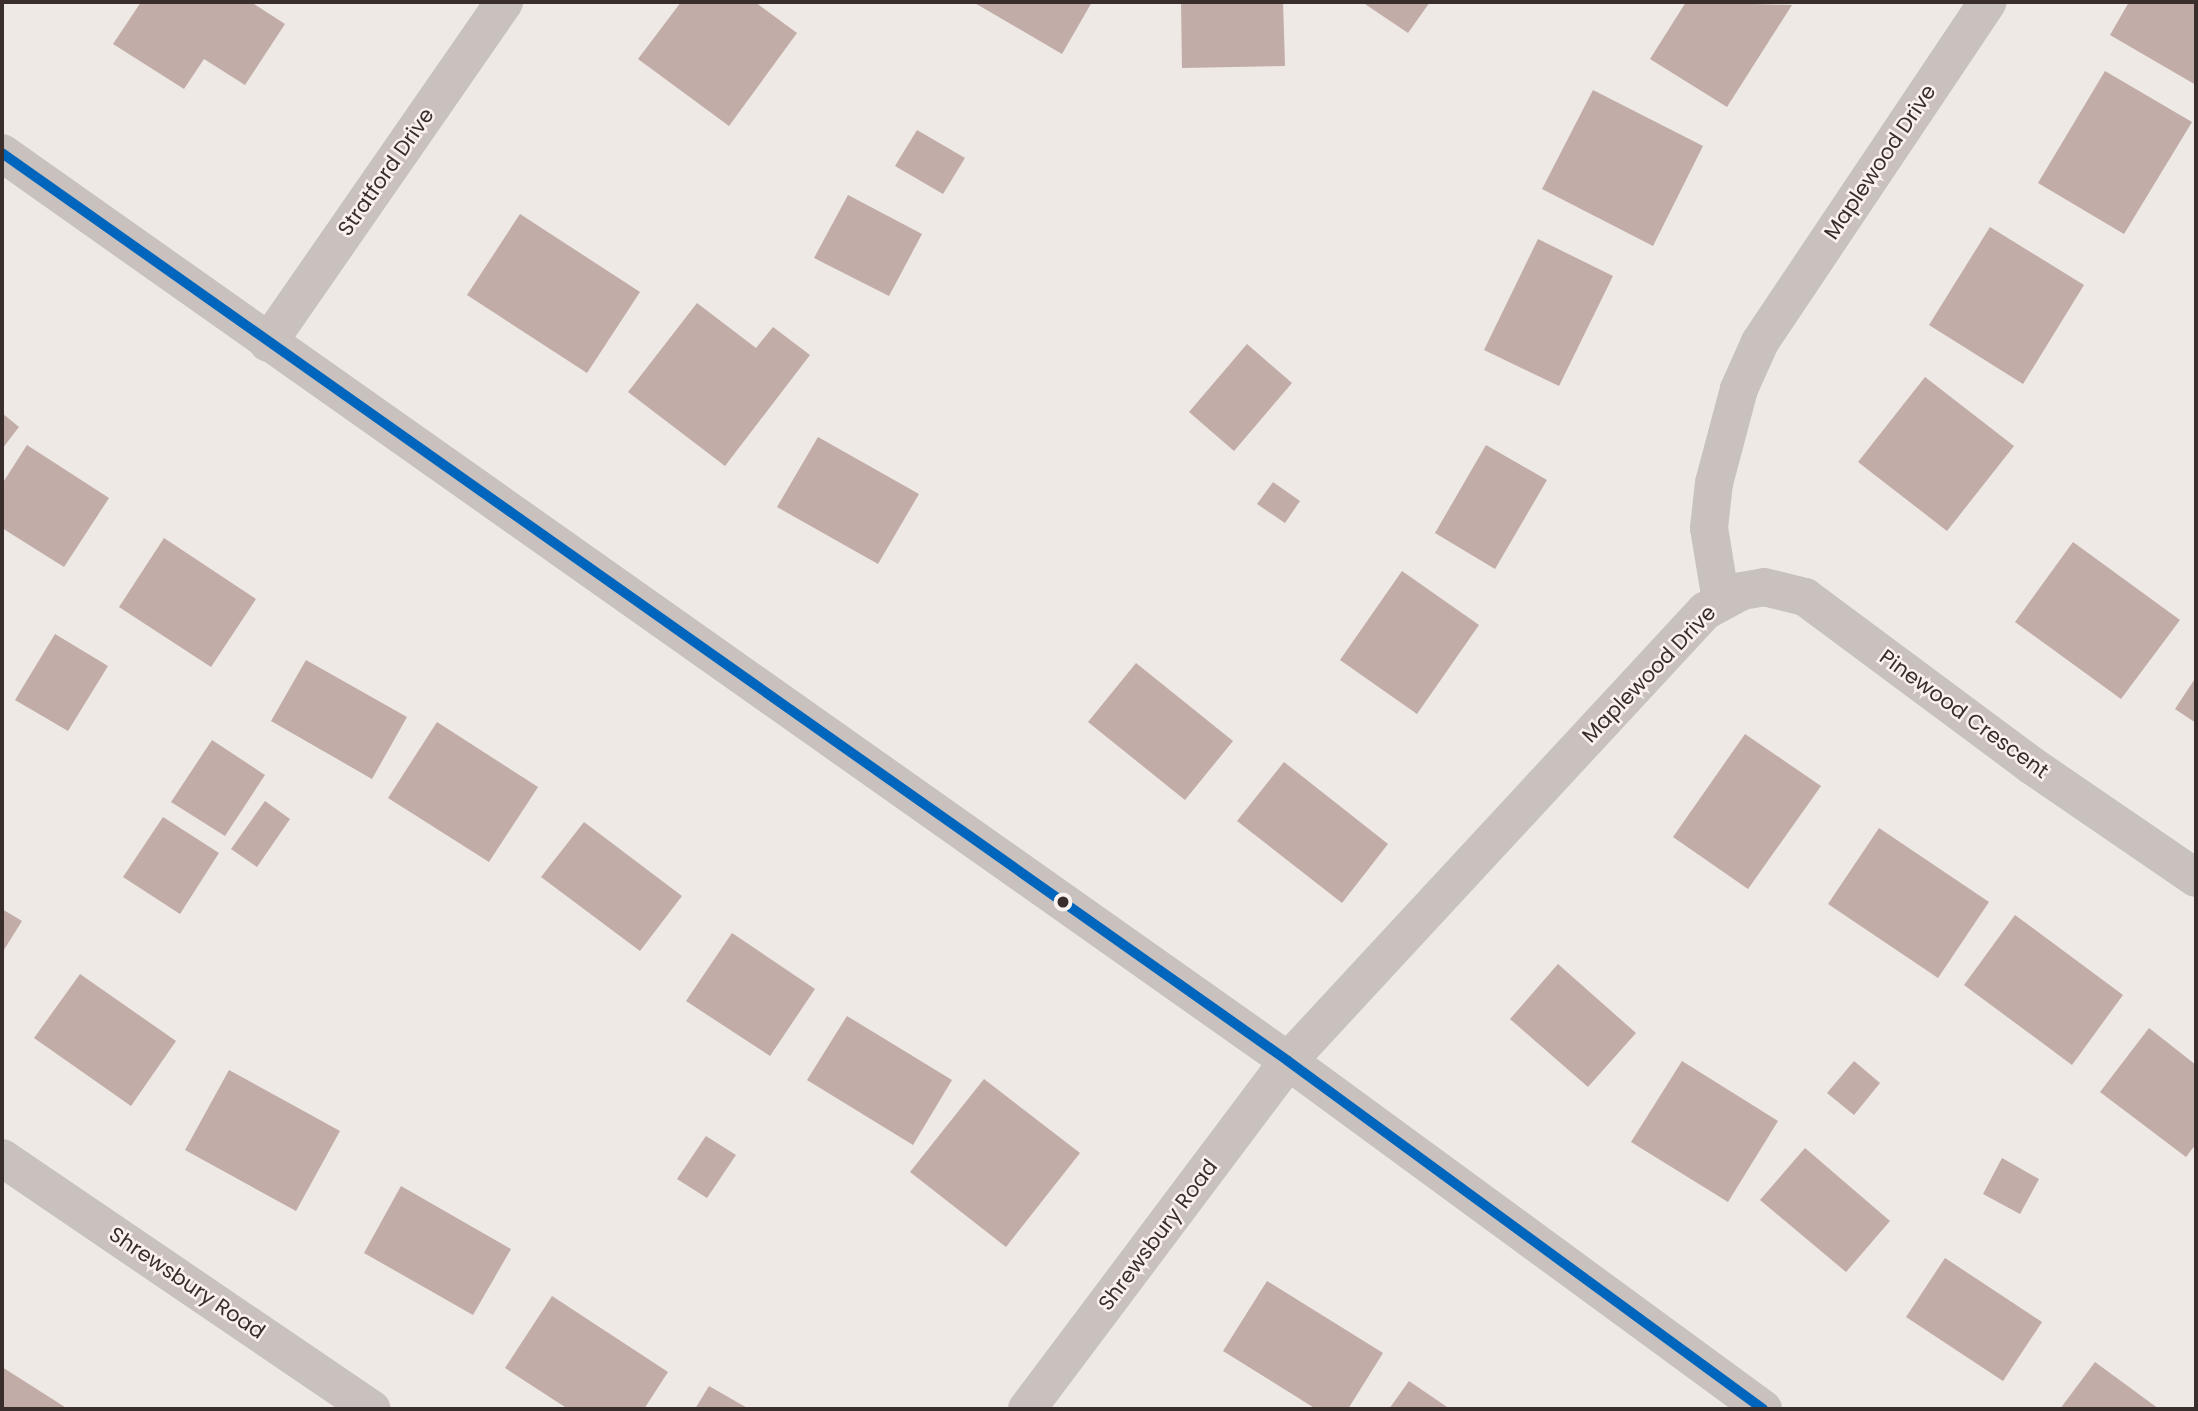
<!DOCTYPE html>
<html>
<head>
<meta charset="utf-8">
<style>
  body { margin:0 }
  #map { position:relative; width:2198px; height:1411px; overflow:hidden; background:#eee9e5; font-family:Poppins,sans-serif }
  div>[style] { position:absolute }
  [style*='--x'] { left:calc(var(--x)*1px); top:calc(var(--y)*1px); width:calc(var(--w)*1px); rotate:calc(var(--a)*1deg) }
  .building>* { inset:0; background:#c1aca7 }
  .minor>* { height:38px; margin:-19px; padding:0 19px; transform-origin:19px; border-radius:19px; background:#c8c1bd }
  .bus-1>* { height:10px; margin:-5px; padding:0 5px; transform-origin:5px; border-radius:5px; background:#0065bd }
  .dots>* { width:19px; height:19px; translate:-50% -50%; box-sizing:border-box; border:4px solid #faf2ed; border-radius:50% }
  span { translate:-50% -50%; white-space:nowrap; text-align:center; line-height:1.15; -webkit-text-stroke:5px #faf2ed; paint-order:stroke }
  .street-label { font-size:21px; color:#392e2b }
  .frame { position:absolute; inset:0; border:4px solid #392e2b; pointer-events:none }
</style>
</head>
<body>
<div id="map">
  <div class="building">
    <i style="clip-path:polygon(141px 2px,251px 2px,285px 24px,245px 85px,204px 59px,184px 89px,113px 44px)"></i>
    <i style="clip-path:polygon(681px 2px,755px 2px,797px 33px,729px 126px,638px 59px)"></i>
    <i style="clip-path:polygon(973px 2px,1092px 2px,1062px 54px)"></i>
    <i style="clip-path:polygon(1181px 2px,1283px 2px,1285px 66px,1182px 68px)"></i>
    <i style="clip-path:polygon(1362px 2px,1430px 2px,1408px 33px)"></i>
    <i style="clip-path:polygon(1686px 2px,1792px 5px,1727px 107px,1650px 59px)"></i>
    <i style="clip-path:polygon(2129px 2px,2196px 2px,2196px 85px,2110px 35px)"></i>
    <i style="clip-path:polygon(2105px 71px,2192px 122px,2124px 234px,2038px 183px)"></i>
    <i style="clip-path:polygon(1593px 90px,1703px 146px,1653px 246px,1542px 189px)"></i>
    <i style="clip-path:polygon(917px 130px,965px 158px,943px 194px,895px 166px)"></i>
    <i style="clip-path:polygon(848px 195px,922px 234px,889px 296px,814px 258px)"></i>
    <i style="clip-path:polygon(520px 214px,640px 292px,587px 373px,467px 295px)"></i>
    <i style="clip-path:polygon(1990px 227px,2084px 285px,2023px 384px,1929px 325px)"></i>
    <i style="clip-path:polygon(1538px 239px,1613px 276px,1559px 386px,1484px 350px)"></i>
    <i style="clip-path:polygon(697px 303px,756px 348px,773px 327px,810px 355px,725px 466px,628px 392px)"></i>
    <i style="clip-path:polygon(1247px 344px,1292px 383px,1234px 451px,1189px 412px)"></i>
    <i style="clip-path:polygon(1925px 377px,2014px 446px,1947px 531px,1858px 462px)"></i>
    <i style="clip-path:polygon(2px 413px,19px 427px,2px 449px)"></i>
    <i style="clip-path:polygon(818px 437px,919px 494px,878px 564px,777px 507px)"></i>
    <i style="clip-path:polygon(27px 445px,109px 498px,64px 567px,2px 528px,2px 484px)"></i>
    <i style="clip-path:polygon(1486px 445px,1547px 480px,1495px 569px,1435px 533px)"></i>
    <i style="clip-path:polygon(1273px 482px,1300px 501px,1285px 523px,1257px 504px)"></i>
    <i style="clip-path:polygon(164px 538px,256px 599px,211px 667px,119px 607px)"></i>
    <i style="clip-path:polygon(2073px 542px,2180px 620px,2121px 699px,2015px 622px)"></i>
    <i style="clip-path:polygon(1402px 571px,1479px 625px,1417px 714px,1340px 660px)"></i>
    <i style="clip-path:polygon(55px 634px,108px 666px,68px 731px,15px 700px)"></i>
    <i style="clip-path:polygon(306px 660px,407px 717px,372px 779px,271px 721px)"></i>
    <i style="clip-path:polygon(1136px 663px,1233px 741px,1185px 800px,1088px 722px)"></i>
    <i style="clip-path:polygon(2196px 677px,2196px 723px,2175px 709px)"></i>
    <i style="clip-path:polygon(437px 722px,538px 787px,489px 862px,388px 798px)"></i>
    <i style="clip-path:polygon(1745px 734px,1821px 786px,1748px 889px,1673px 837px)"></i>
    <i style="clip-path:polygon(212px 740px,265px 775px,225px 836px,171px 802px)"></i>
    <i style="clip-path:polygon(1284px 762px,1388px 844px,1342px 903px,1237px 821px)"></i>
    <i style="clip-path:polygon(265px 801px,290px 819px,257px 867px,231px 849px)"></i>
    <i style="clip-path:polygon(163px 817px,219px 853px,180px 914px,123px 877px)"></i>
    <i style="clip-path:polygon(584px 822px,682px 896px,640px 951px,541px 877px)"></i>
    <i style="clip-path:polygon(1879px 828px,1989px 902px,1938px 978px,1828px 904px)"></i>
    <i style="clip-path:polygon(2px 909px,22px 921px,2px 953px)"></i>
    <i style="clip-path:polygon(2015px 915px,2123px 995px,2072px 1065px,1964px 985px)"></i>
    <i style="clip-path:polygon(732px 933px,815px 989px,770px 1056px,686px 1001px)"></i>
    <i style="clip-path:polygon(1558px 964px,1636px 1033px,1588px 1087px,1510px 1019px)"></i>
    <i style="clip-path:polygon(80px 974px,176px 1041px,131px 1106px,34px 1038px)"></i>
    <i style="clip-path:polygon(847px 1016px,952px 1080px,913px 1145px,807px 1080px)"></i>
    <i style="clip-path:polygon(2149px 1028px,2196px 1065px,2196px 1144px,2186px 1157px,2100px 1092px)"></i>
    <i style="clip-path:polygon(1682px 1061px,1778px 1121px,1728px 1202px,1631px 1142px)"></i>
    <i style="clip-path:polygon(1854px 1061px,1880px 1083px,1854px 1115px,1827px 1093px)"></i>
    <i style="clip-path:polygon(229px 1070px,340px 1131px,296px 1211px,185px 1150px)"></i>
    <i style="clip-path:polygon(984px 1079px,1080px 1153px,1006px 1247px,910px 1172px)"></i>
    <i style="clip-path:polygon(706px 1136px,736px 1155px,707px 1198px,677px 1179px)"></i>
    <i style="clip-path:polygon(1805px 1148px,1890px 1221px,1846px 1272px,1760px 1200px)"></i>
    <i style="clip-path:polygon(2002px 1158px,2039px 1179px,2020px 1214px,1983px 1194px)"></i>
    <i style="clip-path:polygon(401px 1186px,511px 1249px,473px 1315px,364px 1253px)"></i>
    <i style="clip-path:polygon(1945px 1258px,2042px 1322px,2003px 1381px,1906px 1317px)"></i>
    <i style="clip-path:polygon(1267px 1281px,1383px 1353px,1348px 1409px,1316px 1409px,1223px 1351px)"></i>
    <i style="clip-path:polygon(552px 1296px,668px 1372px,644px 1409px,568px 1409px,505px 1368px)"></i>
    <i style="clip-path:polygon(2095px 1362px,2159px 1409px,2060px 1409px)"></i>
    <i style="clip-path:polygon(2px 1367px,68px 1409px,2px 1409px)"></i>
    <i style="clip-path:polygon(1409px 1381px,1450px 1409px,1389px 1409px)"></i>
    <i style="clip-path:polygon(709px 1386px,749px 1409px,695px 1409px)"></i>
  </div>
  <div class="minor">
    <i style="--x:2;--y:153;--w:1574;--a:35.22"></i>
    <i style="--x:1288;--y:1061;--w:589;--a:36.23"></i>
    <i style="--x:268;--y:343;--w:415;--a:-55.3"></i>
    <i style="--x:1721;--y:601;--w:74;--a:-99.3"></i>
    <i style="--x:1709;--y:528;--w:45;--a:-83.7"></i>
    <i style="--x:1714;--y:483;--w:97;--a:-75.1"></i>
    <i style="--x:1739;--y:389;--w:51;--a:-65.9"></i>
    <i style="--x:1760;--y:342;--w:409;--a:-56.2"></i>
    <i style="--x:2;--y:1158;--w:447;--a:34.2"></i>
    <i style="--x:1027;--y:1409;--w:435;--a:-53.1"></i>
    <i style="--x:1288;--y:1061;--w:614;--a:-47.18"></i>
    <i style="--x:1705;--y:611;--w:42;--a:-28.4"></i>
    <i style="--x:1742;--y:591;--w:22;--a:-10"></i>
    <i style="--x:1764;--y:587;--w:42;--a:13.7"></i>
    <i style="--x:1805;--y:597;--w:282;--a:36.6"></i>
    <i style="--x:2031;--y:765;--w:200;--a:34.4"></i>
  </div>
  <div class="bus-1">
    <i style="--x:2;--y:153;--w:1574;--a:35.22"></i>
    <i style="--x:1288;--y:1061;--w:589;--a:36.23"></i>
  </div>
  <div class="dots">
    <i style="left:1063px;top:902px;background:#392e2b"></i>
  </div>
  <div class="street-label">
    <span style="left:1880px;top:162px;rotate:-56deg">Maplewood Drive</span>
    <span style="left:386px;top:172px;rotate:-55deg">Stratford Drive</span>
    <span style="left:1649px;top:674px;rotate:-46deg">Maplewood Drive</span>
    <span style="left:1964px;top:714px;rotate:36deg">Pinewood Crescent</span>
    <span style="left:1158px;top:1235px;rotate:-53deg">Shrewsbury Road</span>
    <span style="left:187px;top:1283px;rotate:34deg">Shrewsbury Road</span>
  </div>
  <div class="frame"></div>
</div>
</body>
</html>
